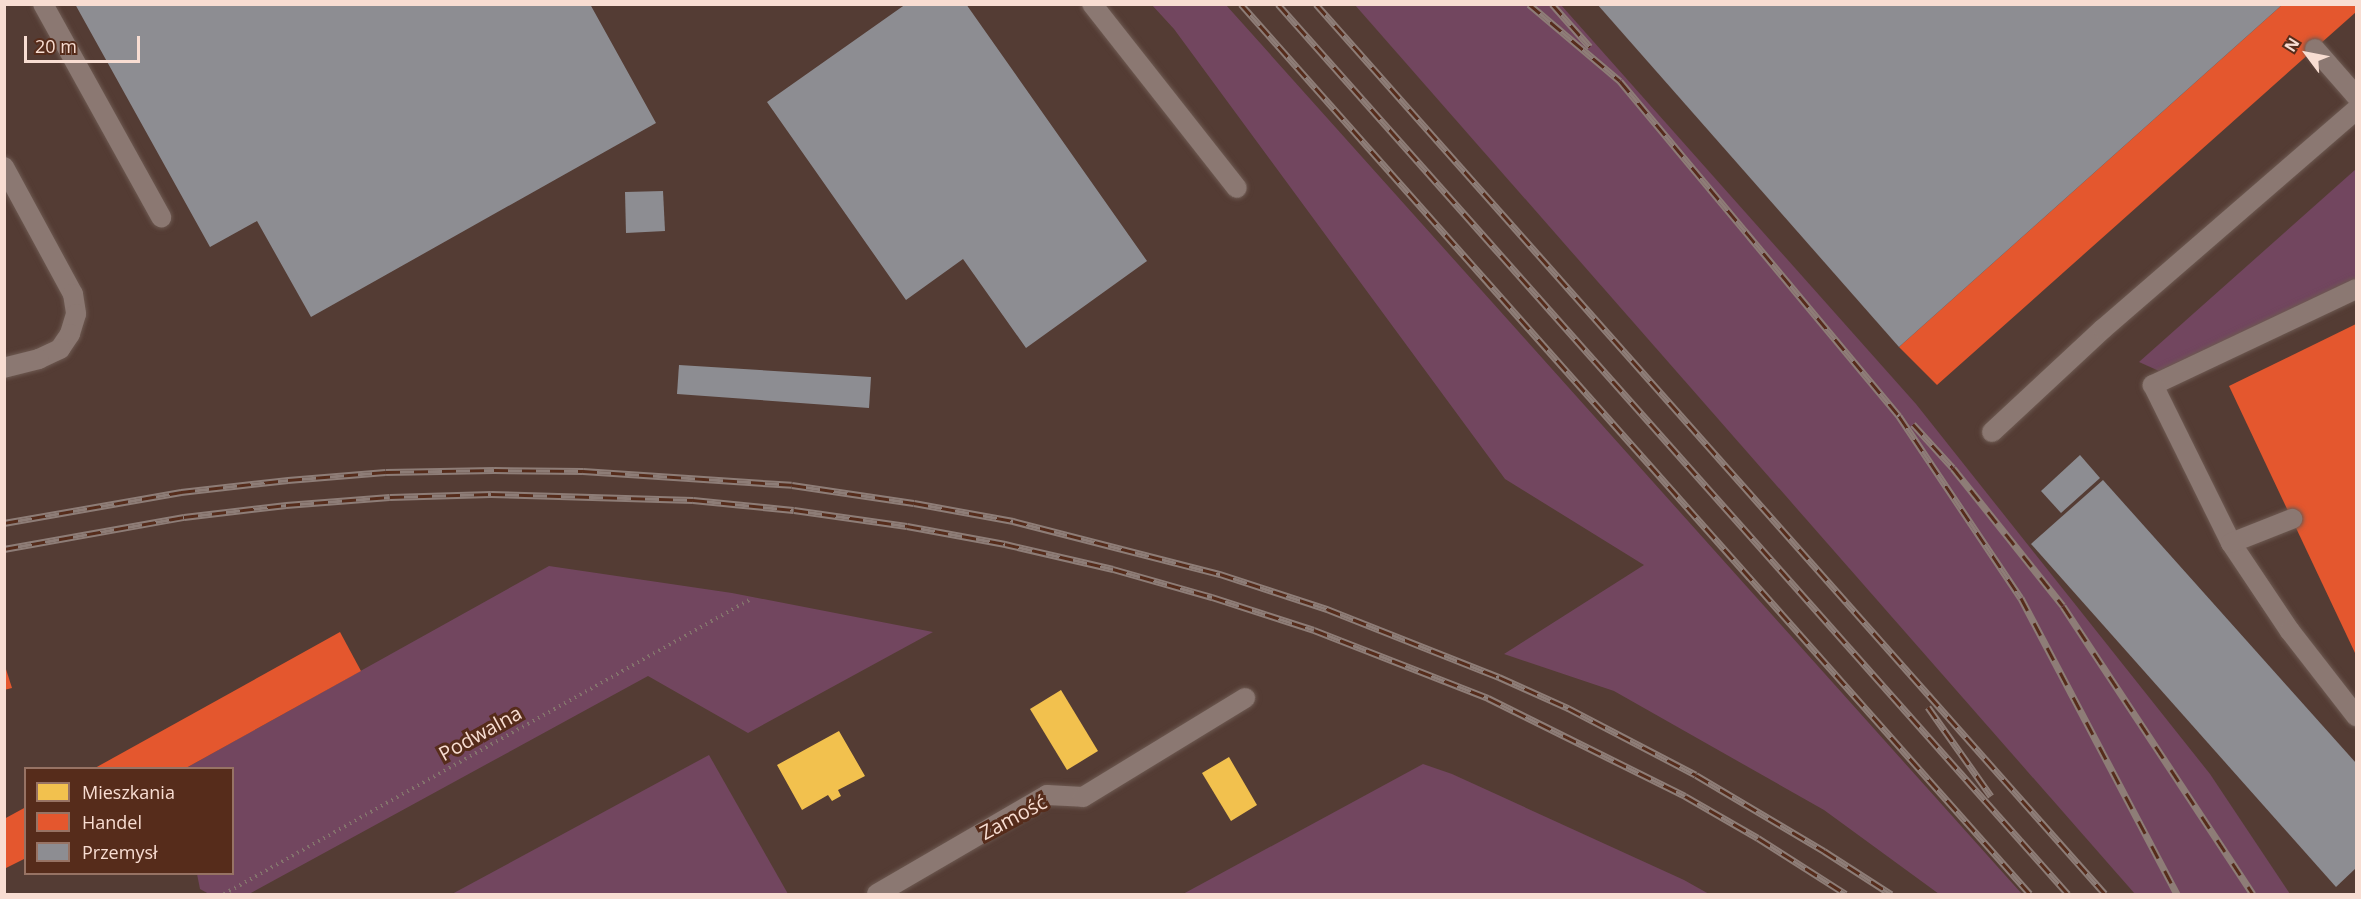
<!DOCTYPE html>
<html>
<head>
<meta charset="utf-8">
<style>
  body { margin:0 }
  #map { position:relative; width:2361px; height:899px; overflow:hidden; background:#543c34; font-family:"Open Sans",sans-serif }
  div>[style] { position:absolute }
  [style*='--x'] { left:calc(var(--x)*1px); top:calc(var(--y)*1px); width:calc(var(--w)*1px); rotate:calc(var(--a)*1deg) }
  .green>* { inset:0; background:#72465f }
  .homes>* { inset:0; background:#f2c14e }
  .shops>* { inset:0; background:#e4572e }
  .industry>* { inset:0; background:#8d8d92 }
  .path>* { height:4px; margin-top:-2px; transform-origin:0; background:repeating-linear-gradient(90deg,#84736d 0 1.5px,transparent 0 6px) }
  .roads { filter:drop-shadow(0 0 2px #6d5951) drop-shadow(0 0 2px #6d5951) }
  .lane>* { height:20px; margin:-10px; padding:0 10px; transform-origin:10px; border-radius:10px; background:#8b7872 }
  .rail>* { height:7px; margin-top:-3.5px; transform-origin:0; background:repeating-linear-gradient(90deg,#562c1b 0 14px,#8e7d77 0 28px); box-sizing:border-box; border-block:2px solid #8e7d77 }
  span { translate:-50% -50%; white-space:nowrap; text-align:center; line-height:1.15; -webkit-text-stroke:6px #562c1b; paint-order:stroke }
  .street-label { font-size:20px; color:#f8ddd2 }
  .frame { position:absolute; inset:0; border:6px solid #f8ddd2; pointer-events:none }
  .legend { position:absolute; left:24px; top:767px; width:210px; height:108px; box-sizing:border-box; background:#562c1b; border:2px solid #977364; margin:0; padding:8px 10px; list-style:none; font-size:18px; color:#f8ddd2 }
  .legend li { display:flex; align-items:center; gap:12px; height:30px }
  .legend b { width:30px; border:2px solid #977364 }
  .north { position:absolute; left:2277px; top:24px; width:60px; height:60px; -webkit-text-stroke:4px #562c1b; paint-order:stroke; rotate:302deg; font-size:16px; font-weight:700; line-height:24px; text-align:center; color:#f8ddd2 }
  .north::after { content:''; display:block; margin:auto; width:21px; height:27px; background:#f8ddd2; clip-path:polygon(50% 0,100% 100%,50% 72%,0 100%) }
  .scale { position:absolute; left:24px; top:36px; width:116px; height:27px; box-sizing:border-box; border:3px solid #f8ddd2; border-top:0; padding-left:8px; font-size:18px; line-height:21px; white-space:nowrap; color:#f8ddd2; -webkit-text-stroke:4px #562c1b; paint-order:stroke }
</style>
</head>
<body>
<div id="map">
  <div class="green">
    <i style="clip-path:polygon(1152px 5px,1226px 5px,2022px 894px,1939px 894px,1824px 810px,1614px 691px,1504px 654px,1644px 565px,1505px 479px,1174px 29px)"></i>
    <i style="clip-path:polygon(1355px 5px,1561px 5px,1916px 404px,2210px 774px,2290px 894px,2135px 894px)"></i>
    <i style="clip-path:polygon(2356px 169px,2356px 279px,2159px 371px,2139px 362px)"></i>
    <i style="clip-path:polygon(549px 566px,732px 593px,933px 632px,748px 733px,648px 676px,249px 894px,209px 894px,200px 889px,197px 874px,232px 874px,232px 768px,186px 768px)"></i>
    <i style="clip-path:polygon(709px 755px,788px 894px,452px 894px)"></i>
    <i style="clip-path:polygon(1423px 764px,1452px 774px,1684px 880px,1709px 894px,1183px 894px)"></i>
  </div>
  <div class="homes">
    <i style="clip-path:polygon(1061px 690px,1098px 751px,1067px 770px,1030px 709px)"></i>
    <i style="clip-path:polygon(839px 731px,865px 776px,838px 790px,841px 796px,832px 801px,828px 795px,802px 810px,777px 765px)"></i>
    <i style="clip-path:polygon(1229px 757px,1257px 805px,1231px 821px,1202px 773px)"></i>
  </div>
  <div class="shops">
    <i style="clip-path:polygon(2283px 4px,2356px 4px,2356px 12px,1937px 385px,1899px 347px)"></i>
    <i style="clip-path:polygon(2356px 324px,2356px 655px,2229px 386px)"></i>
    <i style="clip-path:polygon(340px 632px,361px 671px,186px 768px,95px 768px)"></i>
    <i style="clip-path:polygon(4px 663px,12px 688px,4px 690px)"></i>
    <i style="clip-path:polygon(26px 807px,26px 858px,4px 869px,4px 819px)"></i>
  </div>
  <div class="industry">
    <i style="clip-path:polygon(75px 4px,590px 4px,656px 123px,311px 317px,257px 221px,210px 247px)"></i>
    <i style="clip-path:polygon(906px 4px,966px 4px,1147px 261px,1026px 348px,963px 259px,906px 300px,767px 102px)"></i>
    <i style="clip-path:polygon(1597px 4px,2283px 4px,1899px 347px)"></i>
    <i style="clip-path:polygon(663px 191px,665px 231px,626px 233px,625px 192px)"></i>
    <i style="clip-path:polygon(679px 365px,871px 377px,869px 408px,677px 394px)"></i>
    <i style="clip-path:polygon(2080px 455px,2100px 478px,2061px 513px,2041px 491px)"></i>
    <i style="clip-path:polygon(2103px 480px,2356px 763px,2356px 868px,2336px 887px,2031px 544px)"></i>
  </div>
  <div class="path">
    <i style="--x:224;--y:894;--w:604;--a:-29.24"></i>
  </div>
  <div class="roads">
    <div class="lane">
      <i style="--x:43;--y:4;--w:244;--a:61"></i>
      <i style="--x:1092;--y:4;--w:234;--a:51.8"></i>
      <i style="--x:2315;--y:49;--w:62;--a:48.9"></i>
      <i style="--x:4;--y:167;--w:145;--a:61.5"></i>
      <i style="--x:73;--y:294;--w:20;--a:81"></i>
      <i style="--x:76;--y:314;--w:21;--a:107"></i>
      <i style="--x:70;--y:334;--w:18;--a:124"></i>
      <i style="--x:60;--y:349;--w:23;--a:155"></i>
      <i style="--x:39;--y:359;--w:36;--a:166"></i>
      <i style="--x:2356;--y:289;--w:225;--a:154.7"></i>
      <i style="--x:2153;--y:385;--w:176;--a:63.7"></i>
      <i style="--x:2231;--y:543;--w:106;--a:56.2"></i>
      <i style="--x:2290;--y:631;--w:108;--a:52.2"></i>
      <i style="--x:1992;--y:432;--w:151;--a:-42.9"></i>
      <i style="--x:2103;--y:329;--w:335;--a:-40.9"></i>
      <i style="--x:2231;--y:543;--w:66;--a:-21.5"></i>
      <i style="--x:877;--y:894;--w:197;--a:-30.2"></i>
      <i style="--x:1047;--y:795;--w:36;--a:3"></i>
      <i style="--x:1083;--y:797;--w:190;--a:-31.4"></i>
    </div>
  </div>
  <div class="rail">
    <i style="--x:1241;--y:4;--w:1189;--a:48.44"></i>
    <i style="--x:1278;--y:4;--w:1190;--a:48.41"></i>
    <i style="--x:1316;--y:4;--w:1189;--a:48.44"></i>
    <i style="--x:1529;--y:4;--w:119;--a:40.2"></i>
    <i style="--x:1620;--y:81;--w:436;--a:50.2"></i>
    <i style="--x:1899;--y:416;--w:219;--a:56.2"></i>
    <i style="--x:2021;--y:598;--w:335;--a:62.2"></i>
    <i style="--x:1552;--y:4;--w:57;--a:48.5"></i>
    <i style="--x:1913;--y:424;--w:59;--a:47.7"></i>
    <i style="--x:1953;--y:468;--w:176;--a:51.4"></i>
    <i style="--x:2063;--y:606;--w:345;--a:56.6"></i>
    <i style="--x:4;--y:523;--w:180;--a:-9.9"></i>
    <i style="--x:181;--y:492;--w:108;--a:-6.4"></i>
    <i style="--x:288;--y:480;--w:98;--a:-4.7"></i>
    <i style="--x:386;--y:472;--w:108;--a:-1.1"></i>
    <i style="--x:494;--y:470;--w:89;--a:0.6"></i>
    <i style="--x:583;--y:471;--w:209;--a:3.8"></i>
    <i style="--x:792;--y:485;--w:123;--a:8.4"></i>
    <i style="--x:914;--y:503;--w:101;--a:10.3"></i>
    <i style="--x:1013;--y:521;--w:214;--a:14.4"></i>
    <i style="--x:1220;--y:574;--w:113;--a:18.1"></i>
    <i style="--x:1327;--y:609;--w:185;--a:21.6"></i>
    <i style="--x:1499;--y:677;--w:76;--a:24.2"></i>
    <i style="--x:1568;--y:708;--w:144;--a:27.6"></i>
    <i style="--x:1696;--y:775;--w:149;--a:30.7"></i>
    <i style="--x:1824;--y:851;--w:80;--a:32.7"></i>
    <i style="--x:4;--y:549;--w:183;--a:-10.1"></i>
    <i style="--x:184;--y:517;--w:103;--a:-6.7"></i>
    <i style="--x:286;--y:505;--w:104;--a:-4.4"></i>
    <i style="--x:390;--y:497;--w:101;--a:-1.7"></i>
    <i style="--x:491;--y:494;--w:202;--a:1.7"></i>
    <i style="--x:693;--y:500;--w:101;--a:5.7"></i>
    <i style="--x:794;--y:510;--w:114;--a:8.1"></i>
    <i style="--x:907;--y:526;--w:100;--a:10.4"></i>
    <i style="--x:1005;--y:544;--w:111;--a:13"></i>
    <i style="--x:1113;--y:569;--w:103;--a:15.8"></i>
    <i style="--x:1212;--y:597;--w:107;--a:17.9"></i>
    <i style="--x:1314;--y:630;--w:187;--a:21.3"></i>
    <i style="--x:1488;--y:698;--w:220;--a:26.4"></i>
    <i style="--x:1685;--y:796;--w:84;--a:29.9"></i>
    <i style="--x:1758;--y:838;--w:104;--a:32.5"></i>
    <i style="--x:1928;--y:707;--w:109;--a:54.7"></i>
  </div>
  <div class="street-label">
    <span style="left:480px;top:733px;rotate:-29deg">Podwalna</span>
    <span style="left:1013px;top:817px;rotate:-28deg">Zamość</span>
  </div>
  <div class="frame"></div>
  <ul class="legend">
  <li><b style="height:16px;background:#f2c14e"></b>Mieszkania</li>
  <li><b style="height:16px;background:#e4572e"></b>Handel</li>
  <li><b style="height:16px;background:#8d8d92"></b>Przemysł</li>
  </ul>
  <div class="north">N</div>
  <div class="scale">20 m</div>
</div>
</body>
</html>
